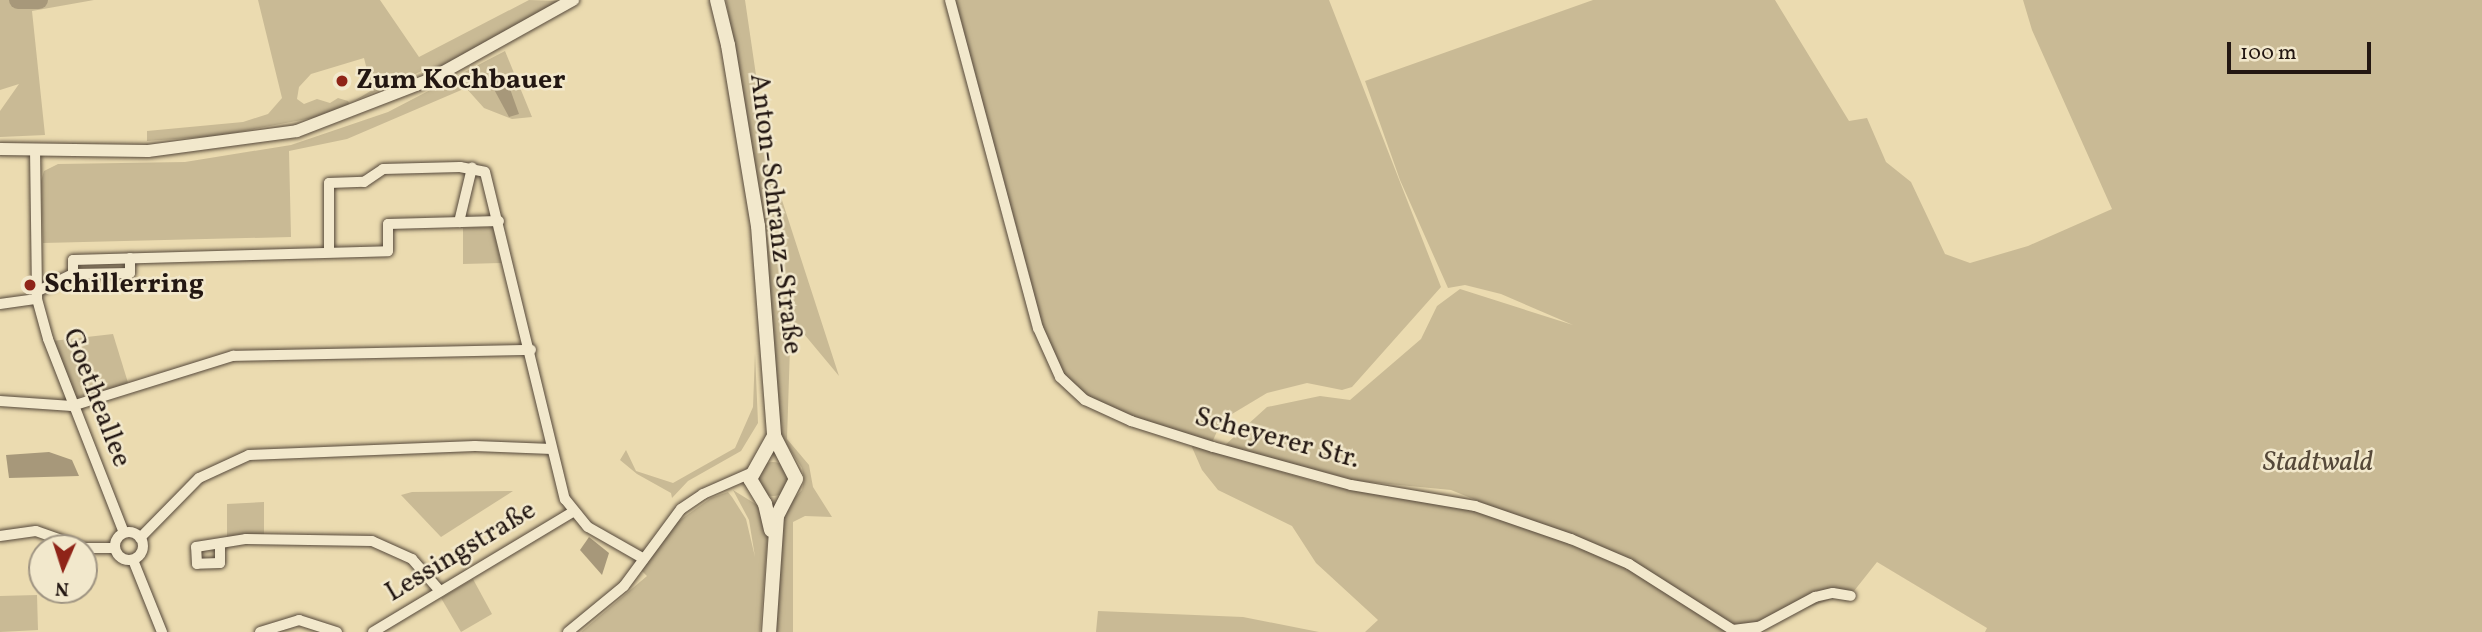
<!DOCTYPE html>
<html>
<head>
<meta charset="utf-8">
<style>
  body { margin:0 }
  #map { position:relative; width:2482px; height:632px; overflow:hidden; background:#ebdbb0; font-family:Vollkorn,serif }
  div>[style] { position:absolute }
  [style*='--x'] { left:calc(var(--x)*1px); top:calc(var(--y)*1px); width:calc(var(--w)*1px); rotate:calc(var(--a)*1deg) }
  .green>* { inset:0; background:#c9ba95 }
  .round { border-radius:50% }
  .water>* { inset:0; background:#a7987a }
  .river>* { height:18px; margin:-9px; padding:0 9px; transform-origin:9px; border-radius:9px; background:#a7987a }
  .roads { filter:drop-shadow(0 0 2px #55483a) drop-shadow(0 0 2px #55483a) }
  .minor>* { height:10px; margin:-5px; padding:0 5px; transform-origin:5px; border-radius:5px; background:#f2e8cc }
  .minor>.ring { margin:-5px; padding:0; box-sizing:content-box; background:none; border:10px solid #f2e8cc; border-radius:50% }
  .tertiary>* { height:12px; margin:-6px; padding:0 6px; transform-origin:6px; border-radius:6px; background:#f2e8cc }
  .secondary>* { height:14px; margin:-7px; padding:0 7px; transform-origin:7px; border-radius:7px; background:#f2e8cc }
  .dots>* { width:19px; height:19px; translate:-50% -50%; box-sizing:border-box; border:4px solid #f2e8cc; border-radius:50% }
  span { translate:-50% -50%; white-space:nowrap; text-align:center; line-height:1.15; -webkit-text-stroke:5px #f2e8cc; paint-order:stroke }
  .poi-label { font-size:28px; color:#231712; font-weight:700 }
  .left { translate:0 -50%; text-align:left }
  .street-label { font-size:28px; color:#231712 }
  .park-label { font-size:28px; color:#554839; font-style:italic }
  .north { position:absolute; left:28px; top:534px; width:70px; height:70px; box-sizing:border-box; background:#f2e8cc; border:2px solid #9f9482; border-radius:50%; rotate:183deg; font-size:19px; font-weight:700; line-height:28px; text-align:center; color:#231712 }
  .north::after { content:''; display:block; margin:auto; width:24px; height:32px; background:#8f2418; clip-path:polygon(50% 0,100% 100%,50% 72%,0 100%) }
  .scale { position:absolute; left:2227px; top:42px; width:144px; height:32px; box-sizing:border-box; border:4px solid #231712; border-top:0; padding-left:9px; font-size:21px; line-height:24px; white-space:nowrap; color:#231712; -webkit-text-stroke:5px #f2e8cc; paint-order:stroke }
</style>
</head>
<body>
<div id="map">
  <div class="green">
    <i style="clip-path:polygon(0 0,94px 0,32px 11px,45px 135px,0 137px,0 111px,19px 84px,0 90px)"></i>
    <i style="clip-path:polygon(258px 0,380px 0,419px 57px,529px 0,560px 1px,426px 75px,424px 70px,354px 101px,372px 90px,364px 58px,311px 74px,299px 87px,297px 99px,304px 104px,317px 99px,330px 103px,338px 98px,348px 101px,350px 105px,339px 113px,217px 136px,147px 141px,147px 131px,243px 122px,268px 114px,282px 98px)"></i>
    <i style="clip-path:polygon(726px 0,745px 0,768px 157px,839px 376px,804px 334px,795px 334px,790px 347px,787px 439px,809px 465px,813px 487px,832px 517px,805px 516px,793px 522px,793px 632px,775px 632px,784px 509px,802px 490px,804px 479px,802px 468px,781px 436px,762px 210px)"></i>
    <i style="clip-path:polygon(953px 0,1329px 0,1441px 287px,1352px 387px,1342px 390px,1307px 383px,1267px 393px,1222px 420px,1211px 445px,1097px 404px,1071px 384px,1056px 364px,1042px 329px)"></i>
    <i style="clip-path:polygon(1593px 0,1775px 0,1849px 121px,1867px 118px,1886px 162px,1911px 182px,1945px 254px,1970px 263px,2028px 246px,2112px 209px,2032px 30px,2023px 0,2482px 0,2482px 632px,1985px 632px,1987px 628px,1877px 562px,1854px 591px,1740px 632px,1365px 632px,1378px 620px,1316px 563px,1292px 526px,1218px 490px,1202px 470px,1191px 445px,1323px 484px,1440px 497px,1570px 538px,1451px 490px,1358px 481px,1224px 446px,1267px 407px,1320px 396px,1350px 400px,1421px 339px,1437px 306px,1460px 289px,1573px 325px,1501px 294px,1465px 285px,1448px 288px,1400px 180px,1365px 81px)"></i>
    <i style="clip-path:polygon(505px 51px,532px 117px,512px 119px,484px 108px,466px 88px,347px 139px,289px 151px,291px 237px,43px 243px,41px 181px,44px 171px,58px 164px,185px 162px,291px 145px,388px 112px)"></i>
    <i style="clip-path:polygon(493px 227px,501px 263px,463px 264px,463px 228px)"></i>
    <i style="clip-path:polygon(113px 334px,129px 386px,74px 398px,52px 341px)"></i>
    <i style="clip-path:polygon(755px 353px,758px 423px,741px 451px,688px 481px,672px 498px,671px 493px,637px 474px,620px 460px,626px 450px,636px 471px,673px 483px,735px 448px,753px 407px)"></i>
    <i class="round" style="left:756px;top:462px;width:34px;height:34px"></i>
    <i style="clip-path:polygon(733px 490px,762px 508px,768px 532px,760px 632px,581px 632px,647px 576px,641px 570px,669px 528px,711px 498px,728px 492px,732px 497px,746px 519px,755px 557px,749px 520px)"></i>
    <i style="clip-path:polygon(513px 491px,441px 537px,401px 495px,412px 492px)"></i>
    <i style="clip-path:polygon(264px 502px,264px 537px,227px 537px,227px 504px)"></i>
    <i style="clip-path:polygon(473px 579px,492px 614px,461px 632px,441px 598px)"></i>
    <i style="clip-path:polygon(37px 595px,38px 630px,0 632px,0 596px)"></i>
    <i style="clip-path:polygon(1098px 611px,1243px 617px,1319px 632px,1096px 632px)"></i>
  </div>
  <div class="water">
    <i style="clip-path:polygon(505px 75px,519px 114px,509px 117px,490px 82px)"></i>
    <i style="clip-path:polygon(49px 452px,72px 460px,79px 476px,9px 478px,6px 455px)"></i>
    <i style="clip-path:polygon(589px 537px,609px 553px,602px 575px,580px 550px)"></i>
  </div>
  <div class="river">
    <i style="--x:18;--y:0;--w:21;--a:0"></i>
  </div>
  <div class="roads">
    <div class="minor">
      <i style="--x:950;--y:0;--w:340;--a:75"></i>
      <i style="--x:1038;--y:328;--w:54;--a:65.8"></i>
      <i style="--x:1060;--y:377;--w:34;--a:43"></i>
      <i style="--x:1085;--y:400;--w:51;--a:24.5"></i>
      <i style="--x:1131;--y:421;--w:86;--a:17.6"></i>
      <i style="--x:1213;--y:447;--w:143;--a:15.4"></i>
      <i style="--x:1351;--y:485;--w:126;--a:9.6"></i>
      <i style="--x:1475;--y:506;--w:102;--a:19"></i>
      <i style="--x:1571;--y:539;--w:63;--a:23.3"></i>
      <i style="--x:1629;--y:564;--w:123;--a:32.4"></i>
      <i style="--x:1733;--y:630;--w:26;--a:-7"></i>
      <i style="--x:1759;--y:627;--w:64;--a:-28.2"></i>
      <i style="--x:1815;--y:597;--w:18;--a:-13"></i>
      <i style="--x:1833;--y:593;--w:18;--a:9"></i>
      <i style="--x:35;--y:149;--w:150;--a:89.2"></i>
      <i style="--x:37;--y:299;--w:41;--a:74.6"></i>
      <i style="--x:48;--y:339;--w:208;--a:68.6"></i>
      <i style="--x:459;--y:222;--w:56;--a:-76.5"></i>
      <i style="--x:329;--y:252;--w:69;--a:-90"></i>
      <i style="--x:329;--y:183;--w:35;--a:-2"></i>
      <i style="--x:364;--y:182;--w:23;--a:-34"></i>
      <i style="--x:383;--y:169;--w:77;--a:-1.5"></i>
      <i style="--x:460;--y:167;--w:25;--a:11"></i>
      <i style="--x:485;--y:172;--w:337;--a:76.3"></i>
      <i style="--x:565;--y:499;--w:36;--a:51"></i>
      <i style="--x:588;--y:527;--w:64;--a:29.7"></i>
      <i style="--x:73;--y:274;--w:14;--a:-90"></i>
      <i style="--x:73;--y:260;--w:315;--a:-1.6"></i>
      <i style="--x:388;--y:251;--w:27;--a:-90"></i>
      <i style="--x:388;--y:224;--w:111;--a:-1.5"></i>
      <i style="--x:36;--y:292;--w:41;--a:-25.9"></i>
      <i style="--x:73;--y:274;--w:57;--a:-1"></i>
      <i style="--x:130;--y:273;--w:15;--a:-90"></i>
      <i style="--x:0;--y:304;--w:37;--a:-8"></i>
      <i style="--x:0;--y:401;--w:72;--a:4"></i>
      <i style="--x:72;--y:406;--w:169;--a:-17.3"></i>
      <i style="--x:233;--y:356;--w:298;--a:-1.2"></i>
      <i class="ring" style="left:115px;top:532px;width:18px;height:18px"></i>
      <i style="--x:0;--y:536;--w:36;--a:-8"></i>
      <i style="--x:36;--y:531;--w:51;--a:19.5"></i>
      <i style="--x:140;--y:538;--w:84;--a:-45.5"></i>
      <i style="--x:199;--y:478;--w:55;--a:-24.7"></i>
      <i style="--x:249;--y:455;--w:226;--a:-2.3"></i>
      <i style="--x:475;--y:446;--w:77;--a:2.2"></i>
      <i style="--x:220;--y:547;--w:16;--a:90"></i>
      <i style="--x:220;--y:563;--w:23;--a:178"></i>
      <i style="--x:197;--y:564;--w:17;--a:-93"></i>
      <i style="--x:196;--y:547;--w:51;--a:-9.1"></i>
      <i style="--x:246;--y:539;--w:126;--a:0.9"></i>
      <i style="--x:372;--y:541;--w:44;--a:24.2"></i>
      <i style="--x:412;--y:559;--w:43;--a:48.8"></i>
      <i style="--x:84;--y:548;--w:31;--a:0"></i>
      <i style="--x:133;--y:560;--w:78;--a:68.1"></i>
      <i style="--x:260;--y:632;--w:41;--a:-17.1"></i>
      <i style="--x:299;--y:620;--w:40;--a:18"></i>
      <i style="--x:373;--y:632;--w:233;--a:-31"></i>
      <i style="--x:568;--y:632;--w:72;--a:-39.4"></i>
      <i style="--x:624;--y:586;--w:96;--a:-53.5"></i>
      <i style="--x:681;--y:509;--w:27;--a:-34"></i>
      <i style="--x:703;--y:494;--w:52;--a:-23.6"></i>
    </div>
    <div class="tertiary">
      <i style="--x:0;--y:149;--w:148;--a:0.8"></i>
      <i style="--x:148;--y:151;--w:150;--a:-7.6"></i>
      <i style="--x:297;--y:131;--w:142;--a:-21.1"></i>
      <i style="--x:429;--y:80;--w:165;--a:-29.1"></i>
    </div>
    <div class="secondary">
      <i style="--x:717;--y:0;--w:46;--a:76.3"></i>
      <i style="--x:728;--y:45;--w:183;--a:80.6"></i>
      <i style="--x:758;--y:226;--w:211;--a:85.6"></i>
      <i style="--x:774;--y:436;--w:48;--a:62.9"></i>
      <i style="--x:796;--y:479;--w:42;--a:117.2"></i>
      <i style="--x:777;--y:516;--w:116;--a:93.9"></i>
      <i style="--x:771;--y:530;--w:27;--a:-103"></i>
      <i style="--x:765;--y:504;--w:29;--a:-121"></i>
      <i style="--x:750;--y:479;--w:49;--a:-60.8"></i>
    </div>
  </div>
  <div class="dots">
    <i style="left:342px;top:81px;background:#8f2418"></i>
    <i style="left:30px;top:285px;background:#8f2418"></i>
  </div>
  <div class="poi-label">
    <span class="left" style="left:356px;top:81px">Zum Kochbauer</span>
    <span class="left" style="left:44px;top:285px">Schillerring</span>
  </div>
  <div class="street-label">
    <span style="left:775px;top:214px;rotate:83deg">Anton-Schranz-Straße</span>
    <span style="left:96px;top:398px;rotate:69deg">Goetheallee</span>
    <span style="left:1277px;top:439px;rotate:15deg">Scheyerer Str.</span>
    <span style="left:461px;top:552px;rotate:-31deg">Lessingstraße</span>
  </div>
  <div class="park-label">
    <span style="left:2318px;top:463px">Stadtwald</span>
  </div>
  <div class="north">N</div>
  <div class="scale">100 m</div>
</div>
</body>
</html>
